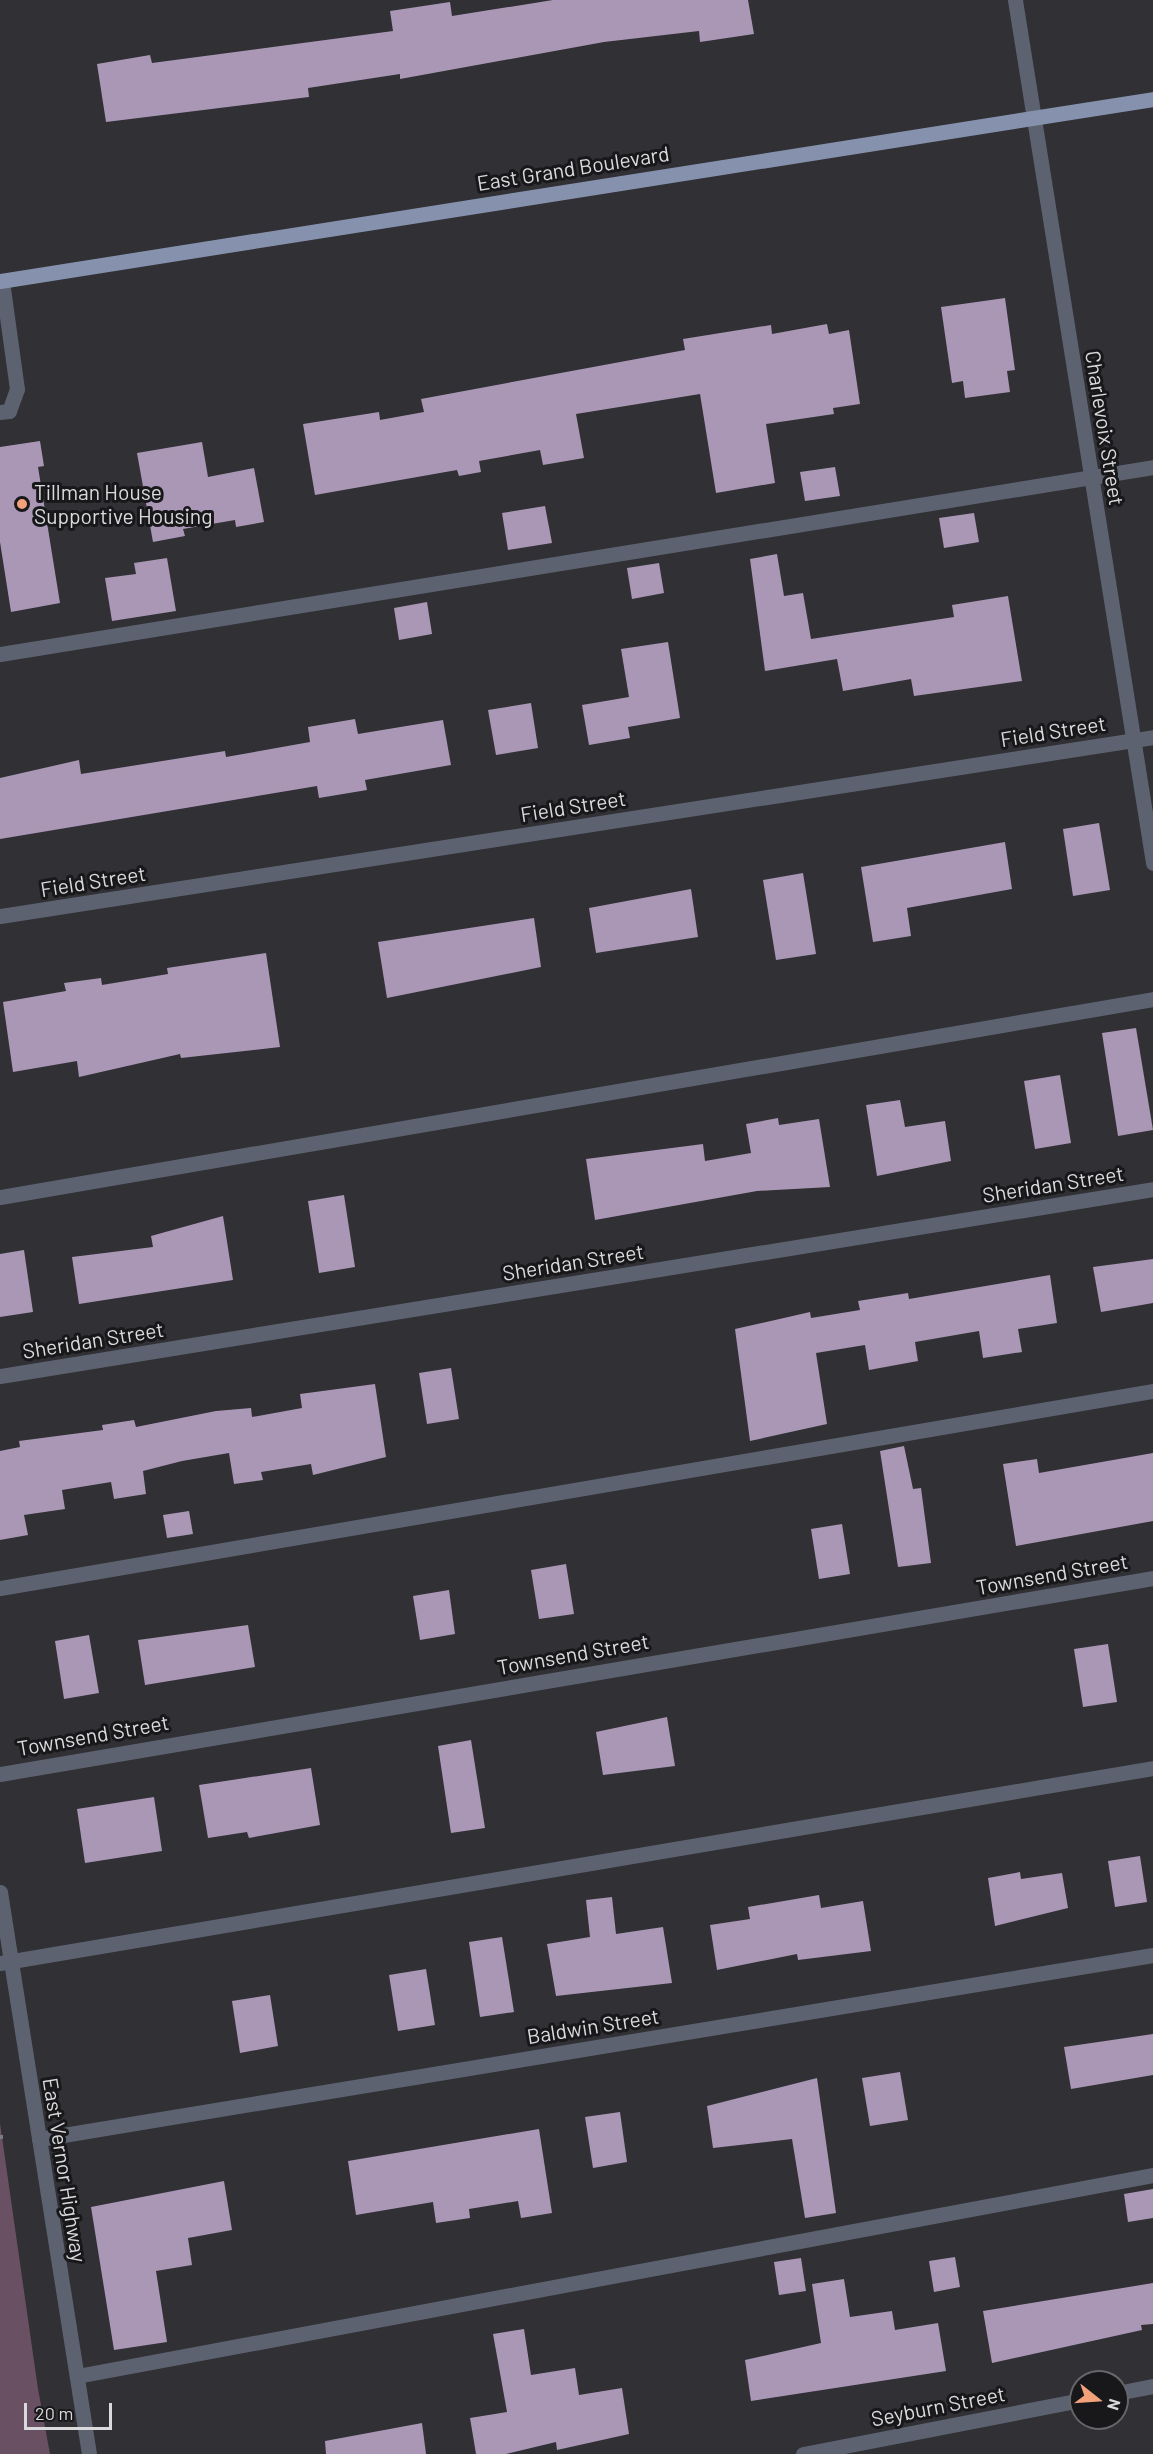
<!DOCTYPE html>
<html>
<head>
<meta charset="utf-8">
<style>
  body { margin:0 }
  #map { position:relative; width:1153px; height:2454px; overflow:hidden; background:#303035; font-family:Barlow,sans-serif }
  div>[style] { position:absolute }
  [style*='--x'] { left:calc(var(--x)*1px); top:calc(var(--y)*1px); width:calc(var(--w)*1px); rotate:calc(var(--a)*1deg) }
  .green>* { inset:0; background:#6a5063 }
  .building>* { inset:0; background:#aa97b6 }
  .path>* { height:4px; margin-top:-2px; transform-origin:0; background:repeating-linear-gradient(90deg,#7b7b7f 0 3px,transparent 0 7.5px) }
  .minor>* { height:15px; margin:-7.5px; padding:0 7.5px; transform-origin:7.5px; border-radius:7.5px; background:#5c626f }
  .major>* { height:15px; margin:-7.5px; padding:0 7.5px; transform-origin:7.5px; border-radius:7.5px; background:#8692ad }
  .dots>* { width:16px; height:16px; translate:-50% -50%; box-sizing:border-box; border:3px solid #18181b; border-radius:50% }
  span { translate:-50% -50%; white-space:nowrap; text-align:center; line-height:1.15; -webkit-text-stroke:6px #18181b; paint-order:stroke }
  .street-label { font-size:21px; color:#dadadd }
  .poi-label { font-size:21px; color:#dadadd }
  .left { translate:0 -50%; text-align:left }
  .north { position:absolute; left:1069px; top:2370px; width:60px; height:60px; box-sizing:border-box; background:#18181b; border:2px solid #666669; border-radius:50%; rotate:107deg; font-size:16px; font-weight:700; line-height:24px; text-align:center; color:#dadadd }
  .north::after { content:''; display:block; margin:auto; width:21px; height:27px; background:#f1a27b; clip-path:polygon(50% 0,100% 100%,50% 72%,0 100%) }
  .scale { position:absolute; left:24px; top:2403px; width:88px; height:27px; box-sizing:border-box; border:3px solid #dadadd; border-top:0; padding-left:8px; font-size:18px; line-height:21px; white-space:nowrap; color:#dadadd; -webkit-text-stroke:4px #18181b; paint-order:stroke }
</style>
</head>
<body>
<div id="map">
  <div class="green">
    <i style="clip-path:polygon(0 2123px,38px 2389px,50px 2454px,0 2454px)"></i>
  </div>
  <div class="building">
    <i style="clip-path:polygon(553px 0,748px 0,754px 34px,700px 42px,699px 31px,604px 42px,400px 79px,400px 74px,308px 88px,309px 97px,106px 122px,97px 64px,150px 55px,152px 63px,393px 31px,390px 11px,450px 2px,452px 16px)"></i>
    <i style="clip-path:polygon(1005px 298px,1015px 370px,1007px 371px,1010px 392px,965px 398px,963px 381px,952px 383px,941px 307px)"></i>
    <i style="clip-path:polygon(827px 324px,829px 334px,849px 330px,860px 404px,833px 408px,834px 414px,766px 424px,775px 483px,716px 493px,700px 394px,576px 414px,584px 458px,543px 465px,540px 450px,479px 461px,481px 472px,459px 476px,457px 470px,315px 495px,303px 424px,379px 412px,380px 420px,424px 412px,421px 399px,685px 350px,683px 339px,771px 325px,772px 334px)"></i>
    <i style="clip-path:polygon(40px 441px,44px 466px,38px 467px,60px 603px,11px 612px,0 542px,0 447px)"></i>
    <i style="clip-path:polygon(202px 442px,208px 477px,254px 468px,264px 522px,236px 527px,235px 520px,183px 529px,185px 536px,153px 542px,137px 453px)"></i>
    <i style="clip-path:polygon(835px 467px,840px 496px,805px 501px,800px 472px)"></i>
    <i style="clip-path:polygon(545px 506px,552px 543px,508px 550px,502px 513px)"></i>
    <i style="clip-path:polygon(974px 513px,979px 542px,944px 548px,939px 518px)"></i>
    <i style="clip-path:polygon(777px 554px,784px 596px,803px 593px,811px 639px,954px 617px,952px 605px,1008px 596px,1022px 681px,914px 696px,911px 679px,843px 691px,837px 659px,765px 671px,750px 559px)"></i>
    <i style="clip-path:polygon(167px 558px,176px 611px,112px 621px,105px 578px,136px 574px,134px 563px)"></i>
    <i style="clip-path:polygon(659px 563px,664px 593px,632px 599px,627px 568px)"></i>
    <i style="clip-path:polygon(427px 602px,432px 634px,399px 640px,394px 608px)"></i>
    <i style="clip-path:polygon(668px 642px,680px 718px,628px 727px,630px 738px,589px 745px,582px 705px,629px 697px,621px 649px)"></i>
    <i style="clip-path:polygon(531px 703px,538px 748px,496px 755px,488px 710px)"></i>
    <i style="clip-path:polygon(355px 719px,358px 734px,443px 720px,451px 765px,365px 780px,367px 790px,319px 798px,317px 786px,0 839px,0 778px,79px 760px,81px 774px,225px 751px,226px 757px,310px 742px,308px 727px)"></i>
    <i style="clip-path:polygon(1099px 823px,1110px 890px,1073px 896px,1063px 829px)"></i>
    <i style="clip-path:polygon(1005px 842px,1012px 889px,907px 908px,911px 936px,873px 942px,861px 867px)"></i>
    <i style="clip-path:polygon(803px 873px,816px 954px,776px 960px,763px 880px)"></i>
    <i style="clip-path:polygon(691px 889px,698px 937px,596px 953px,589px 908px)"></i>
    <i style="clip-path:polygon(534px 918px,541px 967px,387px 998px,378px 942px)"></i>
    <i style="clip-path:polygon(266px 953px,280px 1047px,181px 1058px,180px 1054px,79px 1077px,77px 1061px,13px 1072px,3px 1002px,66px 991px,64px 983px,101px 978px,102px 985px,168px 974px,167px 968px)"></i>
    <i style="clip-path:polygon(1136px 1028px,1153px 1130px,1118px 1136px,1102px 1033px)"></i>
    <i style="clip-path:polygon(1060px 1075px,1071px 1143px,1035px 1149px,1024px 1081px)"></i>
    <i style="clip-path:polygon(900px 1100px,905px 1127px,945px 1121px,951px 1161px,877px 1176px,866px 1105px)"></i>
    <i style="clip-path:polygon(778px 1118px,779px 1125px,819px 1119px,830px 1187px,757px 1191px,595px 1220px,586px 1159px,703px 1144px,705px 1161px,751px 1153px,746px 1124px)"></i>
    <i style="clip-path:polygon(344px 1195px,355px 1267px,319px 1273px,308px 1201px)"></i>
    <i style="clip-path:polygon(223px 1216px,233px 1280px,79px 1304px,72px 1257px,153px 1247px,151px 1236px)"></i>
    <i style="clip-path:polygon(24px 1250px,33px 1312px,0 1317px,0 1254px)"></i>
    <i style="clip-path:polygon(1153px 1259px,1153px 1303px,1101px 1312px,1093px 1267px)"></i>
    <i style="clip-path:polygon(1050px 1275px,1057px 1323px,1018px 1329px,1022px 1352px,983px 1358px,979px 1331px,915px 1342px,918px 1361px,869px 1370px,865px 1345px,816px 1353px,827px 1424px,750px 1441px,735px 1329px,810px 1312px,811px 1318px,860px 1310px,858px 1301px,908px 1293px,909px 1299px)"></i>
    <i style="clip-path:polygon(451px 1368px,459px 1419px,427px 1424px,419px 1373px)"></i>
    <i style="clip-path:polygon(375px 1384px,386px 1457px,313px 1475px,311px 1464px,261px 1472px,263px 1480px,234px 1484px,229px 1453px,182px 1461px,143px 1471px,146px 1494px,114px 1499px,111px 1482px,62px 1490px,65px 1509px,24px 1515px,28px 1535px,0 1540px,0 1451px,20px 1447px,19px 1441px,103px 1430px,102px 1425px,134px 1420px,136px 1427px,216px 1411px,251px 1408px,252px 1417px,302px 1408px,300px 1394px)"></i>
    <i style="clip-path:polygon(904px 1446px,913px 1489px,921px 1488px,931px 1563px,898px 1567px,880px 1451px)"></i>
    <i style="clip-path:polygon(1153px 1453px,1153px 1521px,1016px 1546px,1003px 1464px,1037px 1459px,1039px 1473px)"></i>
    <i style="clip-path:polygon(189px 1511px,193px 1534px,167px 1538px,163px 1515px)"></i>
    <i style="clip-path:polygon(842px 1524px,850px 1574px,819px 1579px,811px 1529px)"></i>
    <i style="clip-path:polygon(566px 1564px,574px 1614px,539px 1619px,531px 1570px)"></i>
    <i style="clip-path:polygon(449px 1590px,455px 1634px,420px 1640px,413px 1596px)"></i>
    <i style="clip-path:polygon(248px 1625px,255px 1667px,145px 1685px,138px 1640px)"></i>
    <i style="clip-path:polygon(89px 1635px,99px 1693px,64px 1699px,55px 1641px)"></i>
    <i style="clip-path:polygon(1108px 1644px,1117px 1702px,1083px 1707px,1074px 1649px)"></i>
    <i style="clip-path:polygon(667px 1717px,675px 1766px,603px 1775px,596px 1732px)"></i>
    <i style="clip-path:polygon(471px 1740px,485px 1828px,451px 1833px,438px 1746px)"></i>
    <i style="clip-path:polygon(311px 1768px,320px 1825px,249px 1838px,247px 1832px,208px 1838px,199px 1785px)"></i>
    <i style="clip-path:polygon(154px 1797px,162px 1851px,85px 1863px,77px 1809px)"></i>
    <i style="clip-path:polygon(1140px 1856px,1147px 1902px,1115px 1907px,1108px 1861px)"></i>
    <i style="clip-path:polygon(1020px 1872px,1021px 1879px,1062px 1873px,1068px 1908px,995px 1926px,988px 1878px)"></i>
    <i style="clip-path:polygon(819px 1895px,821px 1908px,863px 1901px,871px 1951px,798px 1960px,797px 1954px,717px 1970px,710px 1925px,750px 1919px,748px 1907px)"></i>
    <i style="clip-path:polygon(612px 1897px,616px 1934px,663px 1927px,672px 1983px,556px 1996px,547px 1944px,590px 1937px,586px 1900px)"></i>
    <i style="clip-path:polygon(502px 1937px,514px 2012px,480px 2017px,469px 1942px)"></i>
    <i style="clip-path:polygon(426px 1969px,435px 2025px,398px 2031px,389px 1975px)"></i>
    <i style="clip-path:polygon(270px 1995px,278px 2046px,240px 2053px,232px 2001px)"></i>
    <i style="clip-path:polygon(1153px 2034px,1153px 2075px,1071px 2089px,1064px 2047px)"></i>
    <i style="clip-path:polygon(900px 2072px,908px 2120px,870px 2126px,862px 2078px)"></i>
    <i style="clip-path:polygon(817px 2078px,836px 2213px,805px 2218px,792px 2139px,713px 2148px,707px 2106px)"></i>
    <i style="clip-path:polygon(620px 2112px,627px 2162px,593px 2168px,585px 2117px)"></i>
    <i style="clip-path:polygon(539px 2129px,552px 2213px,521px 2218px,518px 2201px,469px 2209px,470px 2218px,436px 2223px,433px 2202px,356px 2215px,348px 2161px)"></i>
    <i style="clip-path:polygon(224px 2181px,232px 2230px,188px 2238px,192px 2265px,156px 2271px,167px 2342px,114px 2350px,91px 2207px)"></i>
    <i style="clip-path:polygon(1153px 2189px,1153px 2218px,1128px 2222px,1124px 2194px)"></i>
    <i style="clip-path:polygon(955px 2257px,960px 2287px,934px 2292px,929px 2261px)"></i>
    <i style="clip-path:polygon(801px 2258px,806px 2291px,779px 2295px,774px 2262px)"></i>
    <i style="clip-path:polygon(844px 2279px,850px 2317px,892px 2311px,895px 2330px,938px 2323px,946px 2371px,751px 2401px,745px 2360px,821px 2343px,812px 2284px)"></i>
    <i style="clip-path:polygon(1153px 2283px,1153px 2324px,1141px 2325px,1142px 2330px,992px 2363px,983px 2311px)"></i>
    <i style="clip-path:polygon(524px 2329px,531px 2375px,575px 2368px,579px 2395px,622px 2388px,629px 2434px,557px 2450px,556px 2442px,506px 2454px,476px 2454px,470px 2418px,507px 2412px,493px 2334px)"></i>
    <i style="clip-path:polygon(422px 2423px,426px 2454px,326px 2454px,325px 2441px)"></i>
  </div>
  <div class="path">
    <i style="--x:0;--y:2137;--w:3;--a:0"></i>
  </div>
  <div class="minor">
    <i style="--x:1015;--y:0;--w:874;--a:80.91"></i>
    <i style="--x:0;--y:412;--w:9;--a:-6"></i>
    <i style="--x:9;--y:411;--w:23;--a:-70"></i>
    <i style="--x:17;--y:389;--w:109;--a:-97.9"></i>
    <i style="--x:0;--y:654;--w:1168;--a:-9.21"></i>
    <i style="--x:0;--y:916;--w:1167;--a:-8.82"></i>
    <i style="--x:0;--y:1197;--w:1170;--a:-9.74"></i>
    <i style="--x:0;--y:1376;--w:1168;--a:-9.21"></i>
    <i style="--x:0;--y:1588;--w:1170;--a:-9.7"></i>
    <i style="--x:0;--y:1774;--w:1170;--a:-9.65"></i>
    <i style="--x:0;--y:1892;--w:569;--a:81"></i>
    <i style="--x:0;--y:1963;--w:1169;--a:-9.6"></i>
    <i style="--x:39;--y:2139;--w:1129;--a:-9.38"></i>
    <i style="--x:77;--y:2376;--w:1095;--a:-10.58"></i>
    <i style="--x:1117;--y:2393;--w:37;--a:-11"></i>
    <i style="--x:803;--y:2454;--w:283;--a:-11"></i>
  </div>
  <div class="major">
    <i style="--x:0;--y:281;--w:1167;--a:-8.97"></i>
  </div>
  <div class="dots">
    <i style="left:22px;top:504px;background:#f1a27b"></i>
  </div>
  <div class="street-label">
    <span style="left:573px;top:168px;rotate:-9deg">East Grand Boulevard</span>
    <span style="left:1105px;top:428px;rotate:81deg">Charlevoix Street</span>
    <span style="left:1053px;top:731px;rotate:-9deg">Field Street</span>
    <span style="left:573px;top:806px;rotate:-9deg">Field Street</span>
    <span style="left:93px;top:881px;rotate:-9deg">Field Street</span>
    <span style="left:1053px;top:1184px;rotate:-9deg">Sheridan Street</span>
    <span style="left:573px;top:1262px;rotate:-9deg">Sheridan Street</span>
    <span style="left:93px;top:1340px;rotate:-9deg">Sheridan Street</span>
    <span style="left:1052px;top:1574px;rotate:-10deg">Townsend Street</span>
    <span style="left:573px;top:1654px;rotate:-10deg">Townsend Street</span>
    <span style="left:93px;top:1735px;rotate:-10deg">Townsend Street</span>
    <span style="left:593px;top:2026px;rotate:-9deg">Baldwin Street</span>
    <span style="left:65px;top:2170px;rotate:81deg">East Vernor Highway</span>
    <span style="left:938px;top:2406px;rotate:-11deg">Seyburn Street</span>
  </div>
  <div class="poi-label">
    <span class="left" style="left:34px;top:504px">Tillman House<br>Supportive Housing</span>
  </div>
  <div class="north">N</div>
  <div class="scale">20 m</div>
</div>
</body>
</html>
